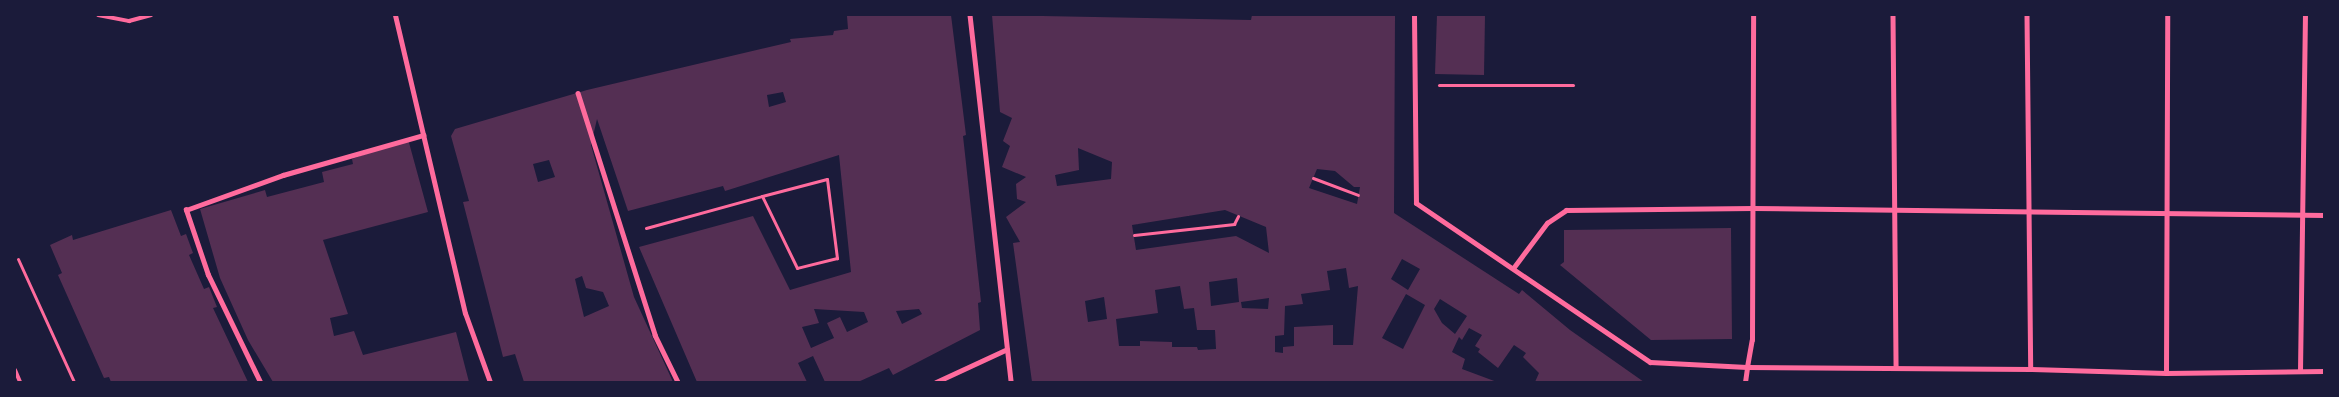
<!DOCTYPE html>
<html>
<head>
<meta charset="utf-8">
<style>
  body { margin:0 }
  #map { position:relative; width:2339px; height:397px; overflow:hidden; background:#1b1b3a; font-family:Quicksand,sans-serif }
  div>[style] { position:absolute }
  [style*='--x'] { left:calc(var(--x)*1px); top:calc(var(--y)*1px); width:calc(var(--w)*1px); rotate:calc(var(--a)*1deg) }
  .building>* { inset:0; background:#542f53 }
  .path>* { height:3px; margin:-1.5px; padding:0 1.5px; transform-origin:1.5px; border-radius:1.5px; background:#ff6b9d }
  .service>* { height:4px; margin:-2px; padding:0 2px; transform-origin:2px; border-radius:2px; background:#ff6b9d }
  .pedestrian>* { height:4.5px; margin:-2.25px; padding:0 2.25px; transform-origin:2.25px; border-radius:2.25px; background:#ff6b9d }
  .minor>* { height:5px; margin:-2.5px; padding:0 2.5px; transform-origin:2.5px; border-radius:2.5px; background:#ff6b9d }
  span { translate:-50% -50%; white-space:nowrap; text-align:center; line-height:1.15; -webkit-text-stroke:4px #1b1b3a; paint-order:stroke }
  .frame { position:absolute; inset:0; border:16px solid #1b1b3a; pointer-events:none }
</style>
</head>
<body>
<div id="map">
  <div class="building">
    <i style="clip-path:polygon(evenodd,951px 15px,966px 135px,963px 136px,965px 154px,981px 302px,978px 303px,980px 330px,893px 375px,889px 368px,858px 382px,825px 382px,813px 356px,798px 363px,807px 382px,697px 382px,639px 247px,753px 216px,790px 290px,851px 272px,839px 155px,725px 191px,723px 186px,628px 211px,597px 119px,591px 145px,634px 297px,673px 382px,524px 382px,515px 354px,503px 357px,463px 202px,469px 201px,451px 136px,455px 129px,587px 90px,791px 42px,790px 39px,833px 35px,834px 31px,848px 29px,847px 16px,951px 15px,783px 92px,786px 102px,769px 107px,767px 95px,783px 92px,951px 15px,549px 160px,555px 177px,538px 182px,533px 164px,549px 160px,951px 15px,582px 276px,586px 288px,603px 292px,609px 306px,584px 317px,575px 279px,582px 276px,951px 15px,814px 309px,864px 312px,868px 322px,847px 332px,840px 317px,827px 323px,834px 338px,811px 348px,802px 327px,819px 323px,814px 309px,951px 15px,919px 309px,922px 314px,902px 324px,896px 311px,919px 309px)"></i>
    <i style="clip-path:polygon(evenodd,992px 15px,1251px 20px,1252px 15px,1395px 16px,1394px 213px,1519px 294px,1522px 290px,1570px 330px,1644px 382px,1535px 382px,1539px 373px,1523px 357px,1526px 353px,1514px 345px,1498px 368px,1478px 352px,1480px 349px,1475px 346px,1482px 335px,1469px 328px,1462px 340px,1459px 337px,1452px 352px,1465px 359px,1462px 369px,1497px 382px,1032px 382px,1013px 243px,1020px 242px,1006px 217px,1026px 202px,1017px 199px,1016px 184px,1026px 177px,1002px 167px,1010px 146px,1003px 141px,1012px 118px,1000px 112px,992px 15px,1078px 148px,1112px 162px,1111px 179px,1057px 186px,1055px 175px,1079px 170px,1078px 148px,992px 15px,1317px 169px,1335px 171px,1354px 187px,1360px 187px,1357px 204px,1309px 188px,1317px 169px,992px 15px,1225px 210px,1266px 227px,1269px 253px,1236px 236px,1136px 250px,1132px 225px,1225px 210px,992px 15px,1402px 259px,1420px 269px,1408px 290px,1391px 279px,1402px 259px,992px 15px,1346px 268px,1349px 288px,1358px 286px,1353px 345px,1333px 345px,1333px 325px,1294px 327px,1294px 346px,1283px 347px,1283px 353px,1275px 352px,1275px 336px,1284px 335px,1285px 306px,1303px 304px,1301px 294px,1330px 290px,1327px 271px,1346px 268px,992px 15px,1237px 278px,1239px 302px,1211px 306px,1209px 282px,1237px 278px,992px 15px,1180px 286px,1184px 309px,1194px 308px,1197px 330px,1215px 330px,1216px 349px,1198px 350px,1197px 347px,1172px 347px,1172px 342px,1140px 341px,1140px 346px,1119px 346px,1116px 319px,1158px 313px,1155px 290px,1180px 286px,992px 15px,1406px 294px,1425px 305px,1403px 349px,1382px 338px,1406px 294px,992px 15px,1104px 297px,1107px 319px,1088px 322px,1085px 301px,1104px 297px,992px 15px,1269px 298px,1268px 309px,1242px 308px,1241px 302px,1269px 298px,992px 15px,1440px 299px,1467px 316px,1455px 334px,1442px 323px,1434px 309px,1440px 299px)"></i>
    <i style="clip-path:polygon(1437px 15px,1485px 15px,1484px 75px,1435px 74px)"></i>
    <i style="clip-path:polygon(408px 139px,428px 212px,323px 240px,348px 314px,330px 318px,334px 336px,354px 331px,363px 355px,456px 332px,469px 382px,273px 382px,248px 340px,220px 278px,200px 209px,265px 190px,267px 197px,324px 182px,322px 172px,353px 164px,352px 159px)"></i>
    <i style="clip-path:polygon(171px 210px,181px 236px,186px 234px,193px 253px,189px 255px,204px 289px,209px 287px,217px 307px,213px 308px,248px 382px,111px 382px,109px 377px,104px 378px,58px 275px,62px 273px,50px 245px,72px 235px,73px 240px)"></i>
    <i style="clip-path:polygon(1731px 228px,1732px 339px,1651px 340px,1560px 265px,1564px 262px,1564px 230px)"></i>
  </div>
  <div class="path">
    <i style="--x:1439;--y:85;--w:134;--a:0"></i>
    <i style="--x:1313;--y:178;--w:48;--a:20.7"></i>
    <i style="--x:646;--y:228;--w:120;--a:-15.4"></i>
    <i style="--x:762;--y:196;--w:67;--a:-14.7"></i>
    <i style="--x:827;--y:179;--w:80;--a:82.8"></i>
    <i style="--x:837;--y:258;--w:41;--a:166"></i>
    <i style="--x:797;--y:268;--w:80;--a:-115.9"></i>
    <i style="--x:1134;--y:235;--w:101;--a:-6.3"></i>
    <i style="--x:1234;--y:224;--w:9;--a:-63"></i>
    <i style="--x:18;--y:259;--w:135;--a:65.5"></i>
  </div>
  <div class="service">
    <i style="--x:98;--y:15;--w:32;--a:11"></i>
    <i style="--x:129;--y:21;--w:23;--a:-15"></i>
    <i style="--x:15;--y:370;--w:13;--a:67"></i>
  </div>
  <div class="pedestrian">
    <i style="--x:970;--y:15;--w:369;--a:83.6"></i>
    <i style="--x:1893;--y:15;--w:352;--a:89.5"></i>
    <i style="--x:2027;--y:15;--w:354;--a:89.4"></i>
    <i style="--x:578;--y:93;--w:254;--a:72.3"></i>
    <i style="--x:655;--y:335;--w:52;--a:63.9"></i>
    <i style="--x:1514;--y:267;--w:55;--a:-53.1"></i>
    <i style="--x:1547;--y:223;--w:23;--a:-34"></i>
    <i style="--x:1566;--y:210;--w:187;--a:-0.6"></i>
    <i style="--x:1753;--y:208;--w:571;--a:0.7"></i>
    <i style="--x:1747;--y:367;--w:27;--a:-80"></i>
    <i style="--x:1752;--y:340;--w:325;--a:-89.8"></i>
    <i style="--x:2300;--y:371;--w:356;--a:-89.2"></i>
    <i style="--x:2166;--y:373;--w:358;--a:-89.8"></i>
    <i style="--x:260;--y:382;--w:119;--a:-115.9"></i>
    <i style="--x:208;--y:275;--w:69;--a:-108.7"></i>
    <i style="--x:186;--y:210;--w:103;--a:-19.8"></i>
    <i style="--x:283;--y:175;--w:146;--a:-15.9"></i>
  </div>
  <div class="minor">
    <i style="--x:395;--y:15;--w:306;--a:76.8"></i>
    <i style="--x:465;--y:313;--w:73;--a:70.1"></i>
    <i style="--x:1414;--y:15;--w:188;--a:89.4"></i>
    <i style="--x:1416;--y:203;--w:283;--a:34.2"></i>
    <i style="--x:1650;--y:362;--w:97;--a:3"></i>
    <i style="--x:1747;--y:367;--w:284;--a:0.4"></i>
    <i style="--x:2031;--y:369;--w:135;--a:1.7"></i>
    <i style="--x:2166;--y:373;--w:158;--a:-0.7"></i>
    <i style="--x:936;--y:382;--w:78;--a:-24.9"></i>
    <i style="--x:1745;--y:382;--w:15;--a:-82"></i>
  </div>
  <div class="frame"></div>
</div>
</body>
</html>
